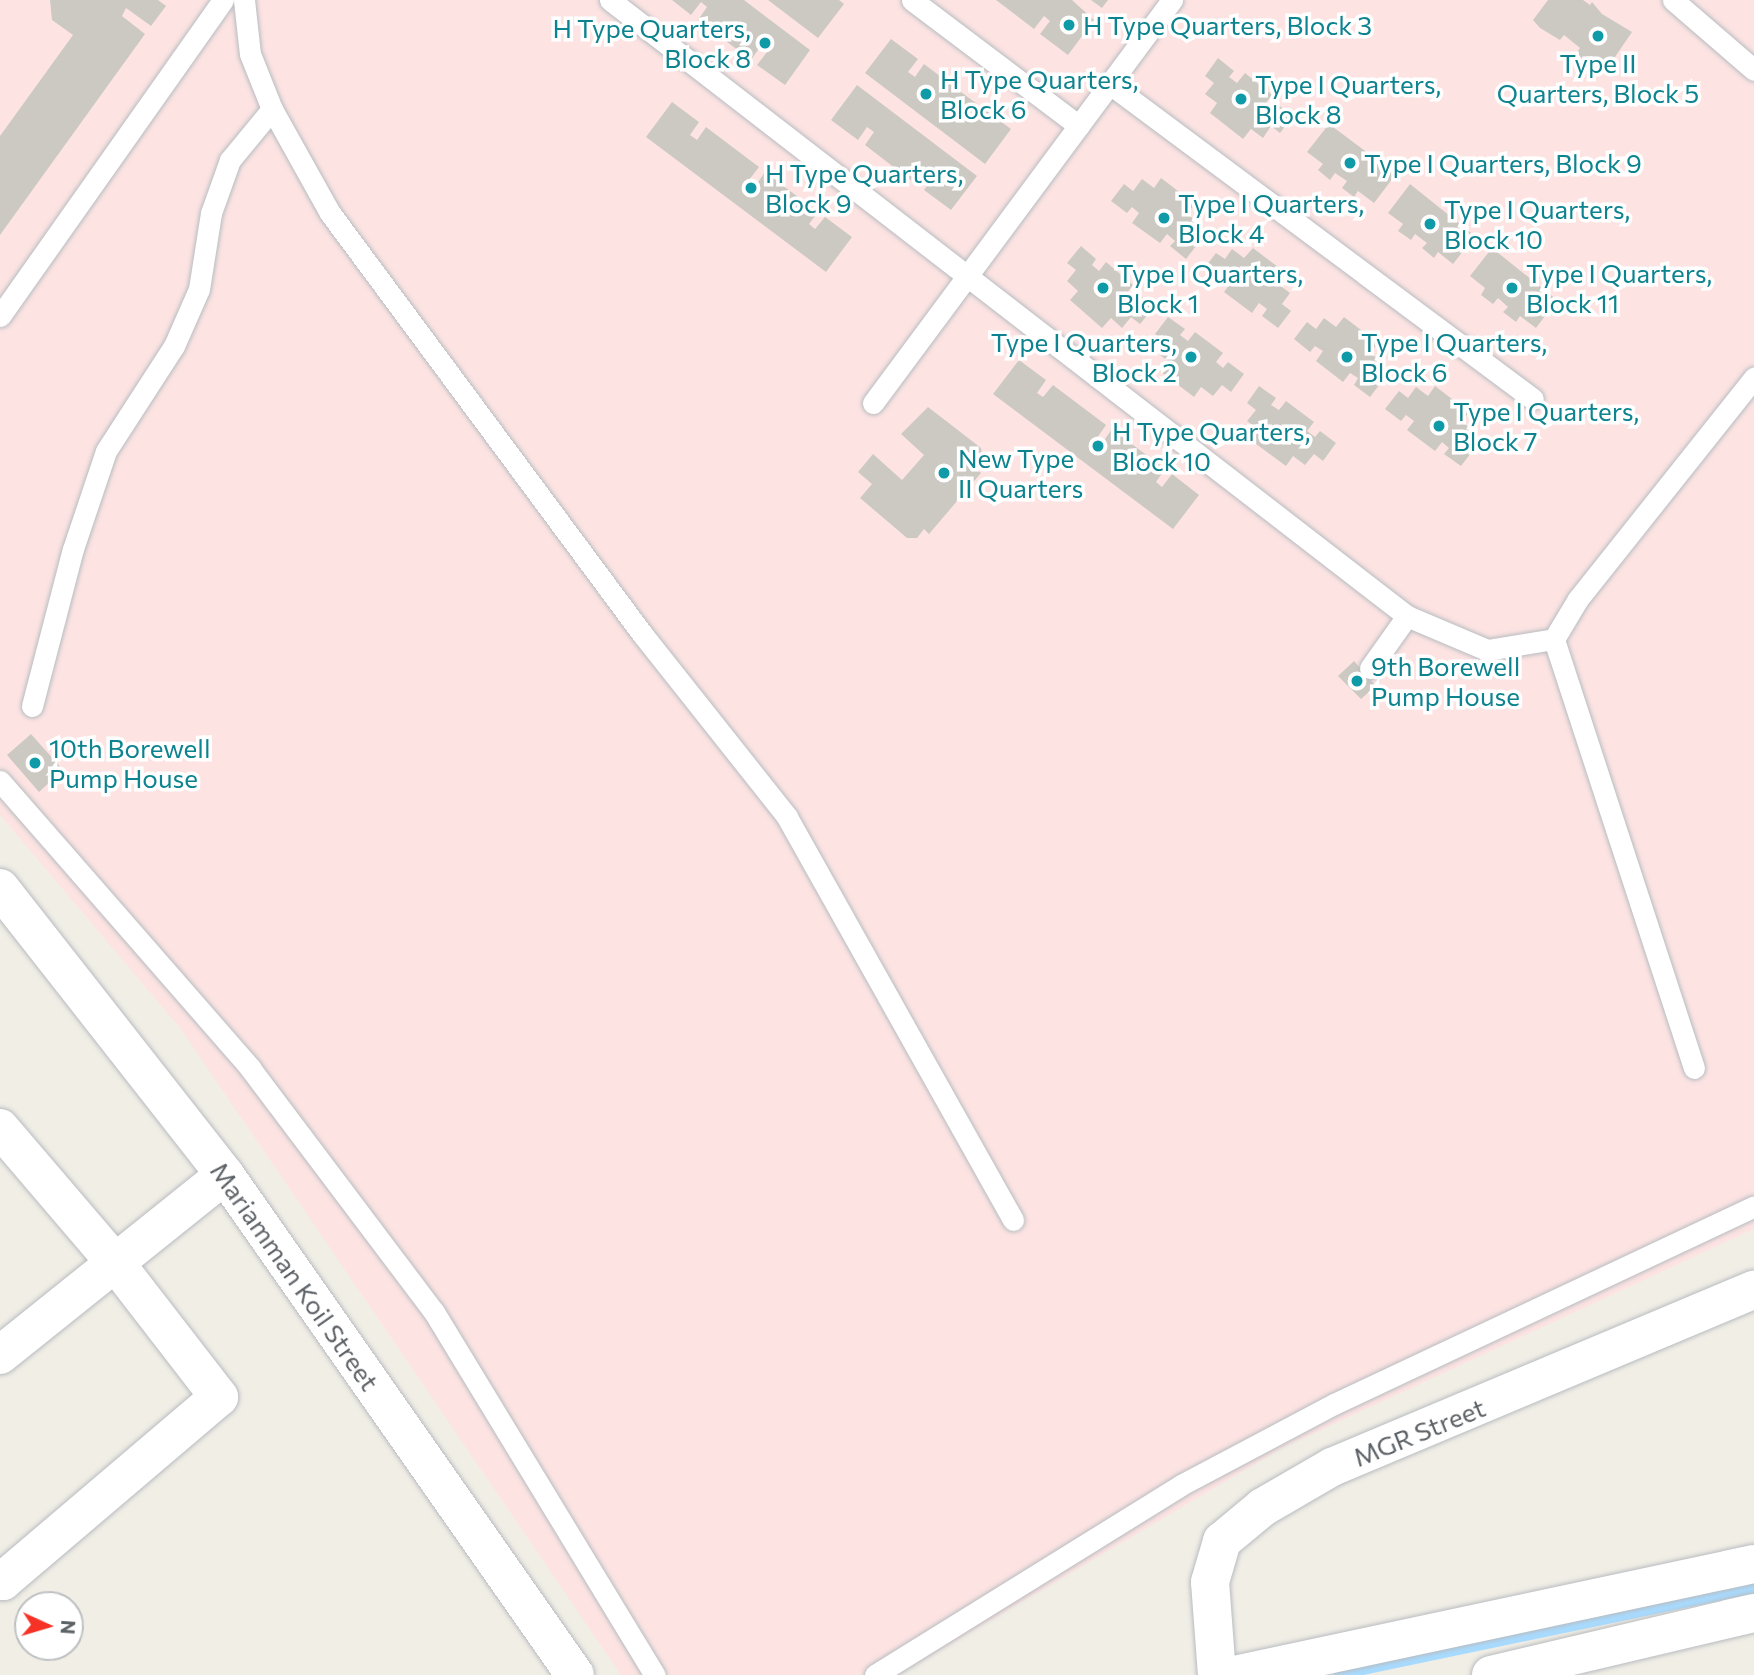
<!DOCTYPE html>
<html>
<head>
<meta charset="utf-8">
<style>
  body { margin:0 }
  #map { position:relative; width:1754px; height:1675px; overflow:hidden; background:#f1eee6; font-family:Commissioner,sans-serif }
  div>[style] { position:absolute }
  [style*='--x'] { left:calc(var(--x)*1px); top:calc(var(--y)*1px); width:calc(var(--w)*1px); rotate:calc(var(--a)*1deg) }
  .medical>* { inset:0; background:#fde4e3 }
  .stream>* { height:10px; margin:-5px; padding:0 5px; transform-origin:5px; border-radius:5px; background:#a8dbff }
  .building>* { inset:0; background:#ccc9c3 }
  .roads { filter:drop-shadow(0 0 2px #b8bcc0) drop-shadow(0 0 2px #b8bcc0) }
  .lane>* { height:21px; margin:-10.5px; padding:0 10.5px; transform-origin:10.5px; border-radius:10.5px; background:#fff }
  .street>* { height:38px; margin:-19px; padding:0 19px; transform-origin:19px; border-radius:19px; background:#fff }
  .dots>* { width:19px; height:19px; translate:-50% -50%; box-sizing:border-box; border:4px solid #fff; border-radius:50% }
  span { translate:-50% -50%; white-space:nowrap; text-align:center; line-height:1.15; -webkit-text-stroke:7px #fff; paint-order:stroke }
  .culture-label { font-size:26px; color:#0d838f }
  .left { translate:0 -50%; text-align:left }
  .right { translate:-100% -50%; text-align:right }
  .street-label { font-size:26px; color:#5d6267 }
  .north { position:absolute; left:14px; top:1591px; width:70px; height:70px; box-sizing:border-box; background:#fff; border:2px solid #bec0c2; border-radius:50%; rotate:94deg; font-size:19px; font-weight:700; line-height:28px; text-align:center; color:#5d6267 }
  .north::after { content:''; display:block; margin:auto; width:24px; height:32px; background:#f63227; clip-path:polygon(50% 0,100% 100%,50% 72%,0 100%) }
</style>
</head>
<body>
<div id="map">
  <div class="medical">
    <i style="clip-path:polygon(0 0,1754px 0,1754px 1229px,1282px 1448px,898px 1675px,621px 1675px,180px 1028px,0 815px)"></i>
  </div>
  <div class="stream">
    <i style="--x:1339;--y:1675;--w:424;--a:-11.8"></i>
  </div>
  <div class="building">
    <i style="clip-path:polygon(50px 0,158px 0,166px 6px,151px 26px,126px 8px,122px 16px,145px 34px,0 235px,0 136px,73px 35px,52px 20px)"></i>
    <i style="clip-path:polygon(672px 0,744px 0,810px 50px,785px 85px,757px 65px,767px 52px,760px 47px,751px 60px,698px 20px,707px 7px,701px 2px,691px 15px)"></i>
    <i style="clip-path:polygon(768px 0,839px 0,844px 4px,818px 38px)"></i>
    <i style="clip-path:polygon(996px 0,1072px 0,1094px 20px,1068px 55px,1040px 34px,1050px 21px,1044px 16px,1034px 29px)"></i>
    <i style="clip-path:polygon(1091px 0,1108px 0,1102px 8px)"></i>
    <i style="clip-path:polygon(1548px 0,1583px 0,1590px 5px,1592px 2px,1602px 14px,1632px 32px,1604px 73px,1586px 64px,1577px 52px,1580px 48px,1564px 35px,1560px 40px,1540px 28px,1533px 20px)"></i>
    <i style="clip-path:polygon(891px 39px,918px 59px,908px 72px,915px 77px,924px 64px,977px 104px,968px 117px,975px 122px,984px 109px,1011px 129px,985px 164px,865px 73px)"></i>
    <i style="clip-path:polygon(1218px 58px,1234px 71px,1229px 77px,1237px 83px,1245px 73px,1272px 95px,1265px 104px,1273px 110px,1277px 104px,1293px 116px,1280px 133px,1271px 126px,1263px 138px,1251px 129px,1243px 139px,1210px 113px,1217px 103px,1205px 94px,1214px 83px,1205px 76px)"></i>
    <i style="clip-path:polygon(857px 85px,977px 176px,951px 210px,924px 190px,934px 177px,927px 172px,917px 185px,865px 145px,874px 132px,867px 127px,858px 140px,831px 120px)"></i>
    <i style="clip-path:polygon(672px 102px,699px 122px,690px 135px,697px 140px,706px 127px,759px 167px,749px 180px,756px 185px,765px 172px,818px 212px,809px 224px,815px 229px,825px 217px,852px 237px,826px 272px,646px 137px)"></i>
    <i style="clip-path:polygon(1329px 124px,1396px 174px,1374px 203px,1358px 191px,1354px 197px,1342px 188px,1347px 181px,1335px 173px,1330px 180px,1318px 170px,1323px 164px,1307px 152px)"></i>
    <i style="clip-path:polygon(1161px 178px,1195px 204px,1187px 214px,1199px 223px,1191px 234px,1200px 241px,1186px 259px,1170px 246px,1175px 241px,1167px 234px,1160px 243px,1132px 223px,1139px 213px,1132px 207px,1127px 213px,1111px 201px,1124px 184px,1133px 191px,1142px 179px,1154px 188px)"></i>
    <i style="clip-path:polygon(1410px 184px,1475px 236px,1453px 264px,1438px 252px,1434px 258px,1422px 248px,1427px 243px,1415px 234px,1411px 240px,1398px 231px,1403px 224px,1388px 213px)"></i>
    <i style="clip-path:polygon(1081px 246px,1096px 259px,1092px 265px,1099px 271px,1106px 262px,1133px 285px,1126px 294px,1133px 300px,1138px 294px,1154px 307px,1140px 324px,1131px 317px,1122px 328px,1111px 318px,1102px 328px,1070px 300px,1078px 291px,1067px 281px,1076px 270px,1067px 263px)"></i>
    <i style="clip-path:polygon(1253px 248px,1286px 273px,1278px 284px,1290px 293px,1282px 304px,1291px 311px,1278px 328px,1262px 316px,1267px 309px,1259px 303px,1252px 313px,1224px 292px,1231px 282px,1223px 277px,1219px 283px,1203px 270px,1216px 253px,1225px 259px,1232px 249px,1244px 258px)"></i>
    <i style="clip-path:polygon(1492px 248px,1557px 300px,1536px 328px,1520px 316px,1516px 322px,1503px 312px,1508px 307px,1498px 298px,1493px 304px,1481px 295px,1485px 288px,1470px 276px)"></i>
    <i style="clip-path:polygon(1168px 317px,1185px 329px,1180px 335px,1188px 341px,1195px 332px,1223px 353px,1216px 362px,1223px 368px,1228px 362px,1244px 374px,1231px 392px,1222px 385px,1213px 396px,1201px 387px,1194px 397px,1160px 371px,1168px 361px,1156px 352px,1164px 341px,1155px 334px)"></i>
    <i style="clip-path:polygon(1344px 317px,1378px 343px,1370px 353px,1382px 362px,1374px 373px,1383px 380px,1370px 397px,1354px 385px,1358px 378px,1350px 373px,1343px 382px,1316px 361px,1323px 351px,1315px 346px,1310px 352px,1294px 339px,1307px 322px,1316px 329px,1324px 318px,1336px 327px)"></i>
    <i style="clip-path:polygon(1019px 360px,1046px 380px,1037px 393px,1043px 397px,1053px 385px,1106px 425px,1097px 438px,1103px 442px,1112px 429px,1165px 469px,1156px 482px,1162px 487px,1172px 474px,1199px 495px,1173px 529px,993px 394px)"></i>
    <i style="clip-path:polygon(1259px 386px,1276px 398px,1271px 405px,1279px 410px,1286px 401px,1314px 422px,1307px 431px,1315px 437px,1320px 431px,1336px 443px,1323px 461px,1314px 454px,1305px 465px,1293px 456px,1286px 466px,1252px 441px,1259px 430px,1247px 421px,1256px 410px,1247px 403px)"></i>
    <i style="clip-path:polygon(1435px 386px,1469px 412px,1462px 422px,1474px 431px,1465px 442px,1474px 449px,1461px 466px,1444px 454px,1449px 448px,1442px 442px,1435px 451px,1407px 430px,1414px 421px,1406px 415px,1401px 421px,1385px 409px,1399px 391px,1408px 398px,1416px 387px,1428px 396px)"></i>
    <i style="clip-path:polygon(928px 407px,981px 448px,983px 459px,976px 469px,981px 473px,929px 534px,924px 529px,917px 538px,907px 538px,860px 498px,872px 484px,858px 472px,873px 454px,902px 480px,924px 455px,901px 434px)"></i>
    <i style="clip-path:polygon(1354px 661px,1376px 686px,1361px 699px,1338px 676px)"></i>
    <i style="clip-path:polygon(31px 734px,63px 770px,39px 792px,7px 755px)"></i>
  </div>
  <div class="roads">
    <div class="lane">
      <i style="--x:244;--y:0;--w:54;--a:83.7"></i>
      <i style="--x:250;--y:54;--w:59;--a:68.2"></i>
      <i style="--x:272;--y:109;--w:119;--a:60.9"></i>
      <i style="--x:330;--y:213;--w:525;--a:53.44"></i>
      <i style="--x:643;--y:635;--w:232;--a:51.6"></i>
      <i style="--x:787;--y:817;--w:462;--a:60.7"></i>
      <i style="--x:610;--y:0;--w:1007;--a:37.7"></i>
      <i style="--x:1407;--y:616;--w:87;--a:23"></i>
      <i style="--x:1487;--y:650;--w:68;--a:-9.3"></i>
      <i style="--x:912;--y:0;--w:209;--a:37"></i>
      <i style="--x:1673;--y:0;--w:107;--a:40.8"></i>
      <i style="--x:1110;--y:84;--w:527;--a:36.67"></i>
      <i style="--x:0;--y:316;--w:387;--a:-54.8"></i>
      <i style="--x:873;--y:403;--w:502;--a:-53.43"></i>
      <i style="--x:1370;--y:668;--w:64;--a:-54.6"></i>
      <i style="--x:32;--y:706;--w:162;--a:-75.4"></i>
      <i style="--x:73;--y:549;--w:103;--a:-71.4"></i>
      <i style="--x:106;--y:451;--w:125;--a:-57.1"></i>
      <i style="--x:174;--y:346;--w:62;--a:-66.3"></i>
      <i style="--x:199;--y:289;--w:77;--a:-81"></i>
      <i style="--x:211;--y:213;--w:56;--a:-70.3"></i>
      <i style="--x:230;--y:160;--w:66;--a:-50.5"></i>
      <i style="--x:0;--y:781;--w:381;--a:48.9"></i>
      <i style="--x:250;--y:1068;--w:306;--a:53"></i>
      <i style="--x:434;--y:1312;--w:425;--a:58.7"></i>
      <i style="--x:1694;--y:1068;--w:451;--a:-108.1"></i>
      <i style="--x:1554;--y:639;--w:47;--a:-59"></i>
      <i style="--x:1578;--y:599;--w:283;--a:-51.5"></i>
      <i style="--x:875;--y:1675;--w:360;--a:-31.8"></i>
      <i style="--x:1181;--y:1485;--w:173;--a:-27.9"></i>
      <i style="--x:1334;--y:1404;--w:464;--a:-25.2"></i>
    </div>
    <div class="street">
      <i style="--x:0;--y:888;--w:365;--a:51.9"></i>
      <i style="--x:225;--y:1175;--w:610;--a:55.01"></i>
      <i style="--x:0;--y:1128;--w:180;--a:49.5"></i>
      <i style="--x:117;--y:1265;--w:167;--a:52.3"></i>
      <i style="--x:219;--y:1397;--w:284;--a:139.6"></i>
      <i style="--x:3;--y:1581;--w:5;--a:-127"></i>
      <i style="--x:0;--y:1355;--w:288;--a:-38.7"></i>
      <i style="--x:1217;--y:1675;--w:93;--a:-94.3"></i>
      <i style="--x:1210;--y:1582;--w:43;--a:-73.7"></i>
      <i style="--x:1222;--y:1541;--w:53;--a:-39.7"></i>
      <i style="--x:1263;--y:1507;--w:80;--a:-30.1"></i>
      <i style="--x:1332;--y:1467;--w:458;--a:-22.8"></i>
      <i style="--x:1234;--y:1675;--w:532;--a:-12.05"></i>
      <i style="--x:1491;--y:1675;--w:270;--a:-13.3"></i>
    </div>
  </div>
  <div class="dots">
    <i style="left:1069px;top:25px;background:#0f9aa8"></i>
    <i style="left:1598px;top:36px;background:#0f9aa8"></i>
    <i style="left:765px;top:43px;background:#0f9aa8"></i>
    <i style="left:926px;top:94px;background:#0f9aa8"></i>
    <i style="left:1241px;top:99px;background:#0f9aa8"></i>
    <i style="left:1350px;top:163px;background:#0f9aa8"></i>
    <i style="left:751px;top:188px;background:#0f9aa8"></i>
    <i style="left:1164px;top:218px;background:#0f9aa8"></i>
    <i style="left:1430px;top:224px;background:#0f9aa8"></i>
    <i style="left:1103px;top:288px;background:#0f9aa8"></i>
    <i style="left:1512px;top:288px;background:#0f9aa8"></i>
    <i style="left:1191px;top:357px;background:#0f9aa8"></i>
    <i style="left:1347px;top:357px;background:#0f9aa8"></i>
    <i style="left:1439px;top:426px;background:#0f9aa8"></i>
    <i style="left:1098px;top:446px;background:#0f9aa8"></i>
    <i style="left:944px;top:473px;background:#0f9aa8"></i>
    <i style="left:1357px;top:681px;background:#0f9aa8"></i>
    <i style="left:35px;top:763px;background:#0f9aa8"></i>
  </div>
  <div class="culture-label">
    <span class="left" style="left:1083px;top:25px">H Type Quarters, Block 3</span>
    <span class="right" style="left:751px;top:43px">H Type Quarters,<br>Block 8</span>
    <span style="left:1598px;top:78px">Type II<br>Quarters, Block 5</span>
    <span class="left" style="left:940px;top:94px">H Type Quarters,<br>Block 6</span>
    <span class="left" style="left:1255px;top:99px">Type I Quarters,<br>Block 8</span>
    <span class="left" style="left:1364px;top:163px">Type I Quarters, Block 9</span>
    <span class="left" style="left:765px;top:188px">H Type Quarters,<br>Block 9</span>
    <span class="left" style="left:1178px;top:218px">Type I Quarters,<br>Block 4</span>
    <span class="left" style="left:1444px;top:224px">Type I Quarters,<br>Block 10</span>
    <span class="left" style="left:1117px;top:288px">Type I Quarters,<br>Block 1</span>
    <span class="left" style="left:1526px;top:288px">Type I Quarters,<br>Block 11</span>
    <span class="right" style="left:1177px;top:357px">Type I Quarters,<br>Block 2</span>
    <span class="left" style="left:1361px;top:357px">Type I Quarters,<br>Block 6</span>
    <span class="left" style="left:1453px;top:426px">Type I Quarters,<br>Block 7</span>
    <span class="left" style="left:1112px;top:446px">H Type Quarters,<br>Block 10</span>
    <span class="left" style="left:958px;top:473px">New Type<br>II Quarters</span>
    <span class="left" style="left:1371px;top:681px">9th Borewell<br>Pump House</span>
    <span class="left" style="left:49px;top:763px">10th Borewell<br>Pump House</span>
  </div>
  <div class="street-label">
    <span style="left:295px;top:1276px;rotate:55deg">Mariamman Koil Street</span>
    <span style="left:1419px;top:1432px;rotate:-22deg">MGR Street</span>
  </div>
  <div class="north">N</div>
</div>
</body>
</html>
